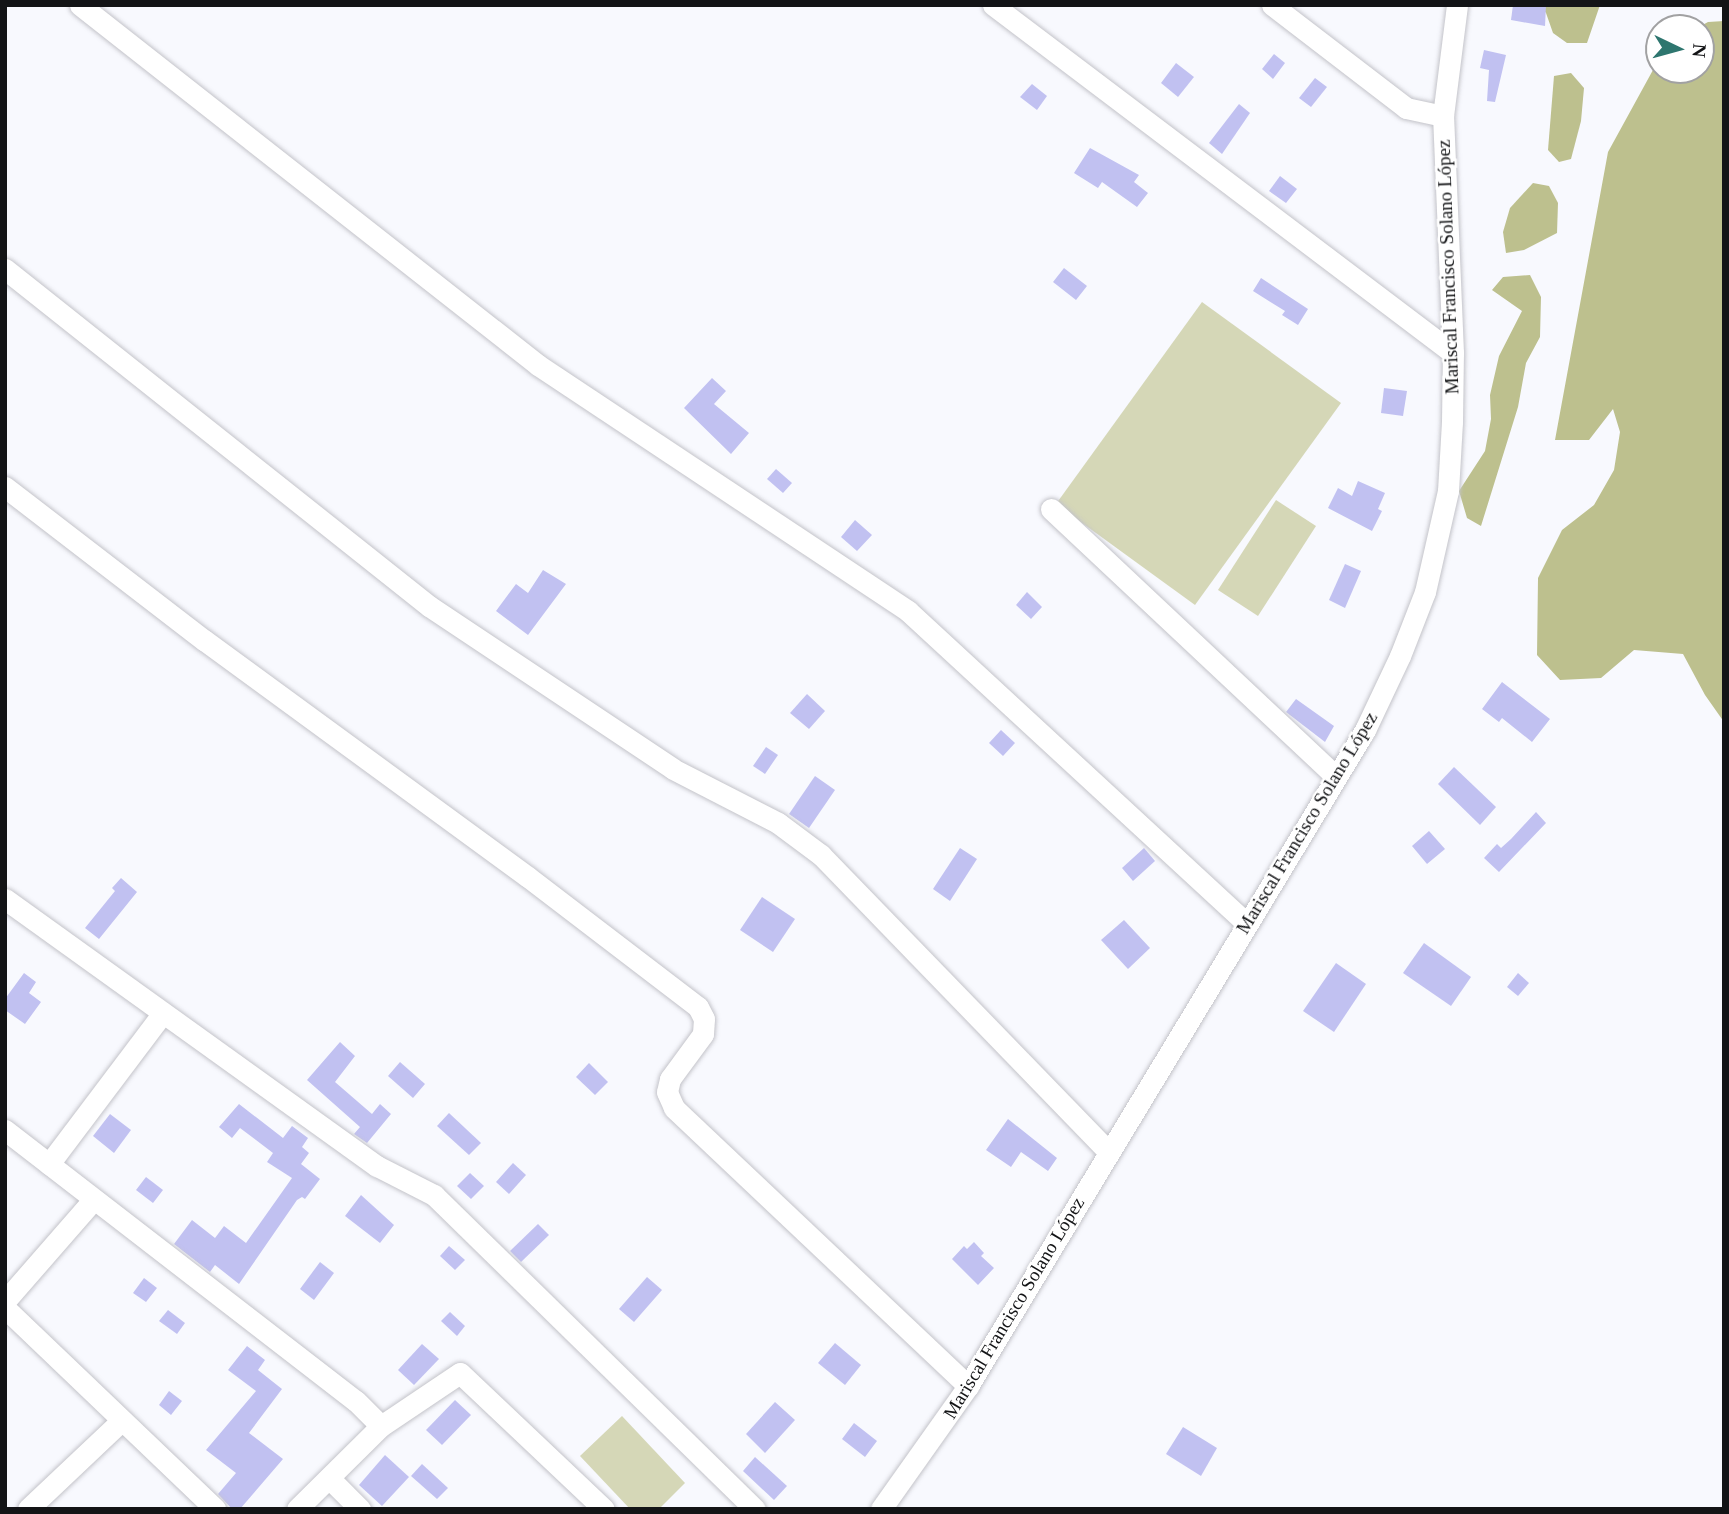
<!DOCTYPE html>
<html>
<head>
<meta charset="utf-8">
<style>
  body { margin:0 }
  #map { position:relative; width:1729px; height:1514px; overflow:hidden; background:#f8f9fe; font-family:Georgia,serif }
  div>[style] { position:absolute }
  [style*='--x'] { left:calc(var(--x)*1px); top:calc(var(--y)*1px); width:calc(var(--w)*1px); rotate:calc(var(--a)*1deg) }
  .green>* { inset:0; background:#d5d7b7 }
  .forest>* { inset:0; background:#bdc08e }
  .building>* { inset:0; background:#c1c1f1 }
  .roads { filter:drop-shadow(0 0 2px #c3c3c9) drop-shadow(0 0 2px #c3c3c9) }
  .minor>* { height:21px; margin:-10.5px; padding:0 10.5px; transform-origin:10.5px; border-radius:10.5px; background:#fff }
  span { translate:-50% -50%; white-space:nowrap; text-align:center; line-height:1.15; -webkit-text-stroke:5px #fff; paint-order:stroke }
  .street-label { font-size:19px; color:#131416 }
  .frame { position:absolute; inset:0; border:7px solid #131416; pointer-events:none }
  .north { position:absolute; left:1645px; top:14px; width:70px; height:70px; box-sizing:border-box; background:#fff; border:2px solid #a1a1a2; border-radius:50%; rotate:95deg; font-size:19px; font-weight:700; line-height:28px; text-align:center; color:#131416 }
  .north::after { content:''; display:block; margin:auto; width:24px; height:32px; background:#2e766f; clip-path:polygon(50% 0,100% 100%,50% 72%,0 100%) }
</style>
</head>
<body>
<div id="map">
  <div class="green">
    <i style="clip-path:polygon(1202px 302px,1341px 403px,1195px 605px,1056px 504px)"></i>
    <i style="clip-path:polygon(1276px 500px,1316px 526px,1258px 616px,1218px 590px)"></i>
    <i style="clip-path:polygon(622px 1416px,685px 1483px,659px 1509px,630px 1509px,580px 1456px)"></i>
  </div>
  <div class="forest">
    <i style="clip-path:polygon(1540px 5px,1600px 5px,1587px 43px,1567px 43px,1553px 33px,1546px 13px)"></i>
    <i style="clip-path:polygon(1724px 21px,1724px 722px,1705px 695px,1683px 654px,1634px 650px,1601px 678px,1560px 680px,1537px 655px,1538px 578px,1562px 530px,1594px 505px,1614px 470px,1620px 432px,1613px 409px,1589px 440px,1555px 440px,1608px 152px,1659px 59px,1659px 70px,1701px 70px,1701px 28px,1697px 28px,1708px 22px)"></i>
    <i style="clip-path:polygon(1571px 73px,1584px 88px,1581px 121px,1571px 159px,1559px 162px,1548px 150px,1554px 76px)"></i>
    <i style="clip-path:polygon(1533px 183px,1549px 186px,1558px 203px,1557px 233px,1524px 250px,1506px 253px,1503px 232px,1510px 208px)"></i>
    <i style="clip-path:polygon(1530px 275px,1541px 297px,1540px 337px,1526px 363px,1518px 407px,1481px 526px,1467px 518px,1459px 491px,1485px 451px,1491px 419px,1490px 395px,1499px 356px,1522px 311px,1492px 290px,1503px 277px)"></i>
  </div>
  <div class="building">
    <i style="clip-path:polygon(1513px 5px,1546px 5px,1545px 26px,1511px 20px)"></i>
    <i style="clip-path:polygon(1484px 50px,1506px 55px,1495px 102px,1487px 101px,1489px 70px,1480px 68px)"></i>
    <i style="clip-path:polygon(1274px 54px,1285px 63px,1273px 79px,1262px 69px)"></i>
    <i style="clip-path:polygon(1176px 63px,1194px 77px,1178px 97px,1161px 83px)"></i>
    <i style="clip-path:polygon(1315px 78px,1327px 87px,1311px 107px,1299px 98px)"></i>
    <i style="clip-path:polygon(1032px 84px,1047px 96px,1037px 110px,1020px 97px)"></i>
    <i style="clip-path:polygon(1239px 104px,1250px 113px,1222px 154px,1209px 143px)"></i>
    <i style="clip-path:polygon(1090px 148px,1139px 175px,1134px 182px,1148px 193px,1137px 207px,1102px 182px,1098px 188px,1074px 173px)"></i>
    <i style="clip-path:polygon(1280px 176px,1297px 189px,1286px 203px,1269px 191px)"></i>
    <i style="clip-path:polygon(1064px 268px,1087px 286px,1076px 300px,1053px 282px)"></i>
    <i style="clip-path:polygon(1261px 278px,1308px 309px,1298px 325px,1282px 315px,1285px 311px,1253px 291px)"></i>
    <i style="clip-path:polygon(712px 378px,726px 391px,714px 404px,749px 433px,731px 454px,684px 408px)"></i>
    <i style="clip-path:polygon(1384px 388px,1407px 391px,1403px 416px,1381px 413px)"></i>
    <i style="clip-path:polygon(776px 469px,792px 483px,783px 493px,767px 479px)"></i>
    <i style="clip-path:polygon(1358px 481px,1385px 493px,1378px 509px,1382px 511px,1372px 531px,1328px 508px,1338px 488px,1352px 496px)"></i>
    <i style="clip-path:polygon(855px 520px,872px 535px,857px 551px,841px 537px)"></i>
    <i style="clip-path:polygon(1345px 564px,1361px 571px,1345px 608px,1329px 600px)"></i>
    <i style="clip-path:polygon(543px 570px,566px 584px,528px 635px,496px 611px,516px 584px,528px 593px)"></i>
    <i style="clip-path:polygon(1027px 592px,1042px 607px,1031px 619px,1016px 605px)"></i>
    <i style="clip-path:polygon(1502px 682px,1550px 719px,1532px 742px,1502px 718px,1499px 722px,1482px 709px)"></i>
    <i style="clip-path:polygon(807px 694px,825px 711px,809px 729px,790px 713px)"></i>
    <i style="clip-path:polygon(1296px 699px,1334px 726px,1325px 742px,1286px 712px)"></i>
    <i style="clip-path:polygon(1001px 730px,1015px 743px,1003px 756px,989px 743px)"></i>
    <i style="clip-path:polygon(766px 747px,778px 755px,765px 774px,753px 766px)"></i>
    <i style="clip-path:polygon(1454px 767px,1496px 807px,1480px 825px,1438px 784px)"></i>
    <i style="clip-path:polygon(815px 776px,835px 790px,809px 828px,789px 814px)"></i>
    <i style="clip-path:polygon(1536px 812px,1546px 823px,1499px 872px,1484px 858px,1497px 844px,1501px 848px,1511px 839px)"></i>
    <i style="clip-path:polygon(1429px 831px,1445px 849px,1427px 864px,1412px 846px)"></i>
    <i style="clip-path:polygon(960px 848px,977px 859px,950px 901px,933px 889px)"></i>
    <i style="clip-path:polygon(1144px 848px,1155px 861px,1133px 881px,1122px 868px)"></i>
    <i style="clip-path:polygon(121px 878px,137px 892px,99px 939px,85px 928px,115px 891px,112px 888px)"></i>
    <i style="clip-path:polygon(762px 897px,795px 919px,773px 952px,740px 930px)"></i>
    <i style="clip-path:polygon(1124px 920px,1150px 948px,1128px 969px,1101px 940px)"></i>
    <i style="clip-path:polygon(1424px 943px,1471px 977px,1451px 1006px,1403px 973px)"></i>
    <i style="clip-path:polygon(1336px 963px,1366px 984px,1334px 1032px,1303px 1011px)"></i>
    <i style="clip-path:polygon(24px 973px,36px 982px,29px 993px,41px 1002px,25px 1024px,5px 1010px,5px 999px)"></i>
    <i style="clip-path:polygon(1518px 973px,1529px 983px,1518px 996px,1507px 987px)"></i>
    <i style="clip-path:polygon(340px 1042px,355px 1056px,335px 1082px,372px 1114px,380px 1104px,391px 1114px,367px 1143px,354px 1134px,360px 1127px,307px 1080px)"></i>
    <i style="clip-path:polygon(400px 1062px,425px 1084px,413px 1098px,388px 1076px)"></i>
    <i style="clip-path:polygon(589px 1063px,608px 1082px,595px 1095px,576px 1077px)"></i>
    <i style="clip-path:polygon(239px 1104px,283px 1138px,292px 1126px,308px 1138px,302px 1147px,309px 1153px,301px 1164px,320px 1179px,305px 1199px,302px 1197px,297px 1200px,239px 1284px,215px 1265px,210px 1272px,174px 1244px,192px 1220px,215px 1238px,224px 1226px,246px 1243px,292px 1178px,267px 1162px,273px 1153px,240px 1128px,232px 1138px,219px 1127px)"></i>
    <i style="clip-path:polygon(449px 1113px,481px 1143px,469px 1155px,437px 1126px)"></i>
    <i style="clip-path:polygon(110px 1114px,131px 1130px,114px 1153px,93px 1136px)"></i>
    <i style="clip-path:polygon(1008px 1119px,1057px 1158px,1048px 1171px,1021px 1152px,1011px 1167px,986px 1150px)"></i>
    <i style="clip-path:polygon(513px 1163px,526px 1175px,509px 1194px,496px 1182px)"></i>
    <i style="clip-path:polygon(470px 1173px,484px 1186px,471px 1199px,457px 1186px)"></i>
    <i style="clip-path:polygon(146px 1177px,163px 1190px,153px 1203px,136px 1190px)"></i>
    <i style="clip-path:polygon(361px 1195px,394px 1225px,380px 1243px,345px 1216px)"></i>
    <i style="clip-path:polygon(538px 1224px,549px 1235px,521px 1262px,510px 1251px)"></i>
    <i style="clip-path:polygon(974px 1242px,984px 1253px,981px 1256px,994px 1268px,978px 1285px,952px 1259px,964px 1246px,967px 1249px)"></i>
    <i style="clip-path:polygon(449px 1246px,465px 1260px,455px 1270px,440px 1256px)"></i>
    <i style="clip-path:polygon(320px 1262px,334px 1273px,314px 1300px,300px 1289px)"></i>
    <i style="clip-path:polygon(647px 1277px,662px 1290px,634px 1322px,619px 1309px)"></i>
    <i style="clip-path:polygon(144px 1278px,157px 1288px,146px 1302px,133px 1293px)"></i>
    <i style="clip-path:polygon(168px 1310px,185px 1323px,177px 1334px,159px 1321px)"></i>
    <i style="clip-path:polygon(450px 1312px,465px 1326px,457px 1336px,441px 1321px)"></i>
    <i style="clip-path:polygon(835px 1343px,861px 1365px,845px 1385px,818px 1363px)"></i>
    <i style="clip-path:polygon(422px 1344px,439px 1359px,414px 1385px,398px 1370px)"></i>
    <i style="clip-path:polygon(247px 1346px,265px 1360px,258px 1370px,282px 1389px,249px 1433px,283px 1459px,240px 1509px,232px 1509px,218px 1494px,236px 1473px,206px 1450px,256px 1391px,228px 1370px)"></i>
    <i style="clip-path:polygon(169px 1391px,182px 1401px,171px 1415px,159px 1405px)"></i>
    <i style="clip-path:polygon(455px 1400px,471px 1415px,442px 1445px,426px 1430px)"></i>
    <i style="clip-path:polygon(775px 1402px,795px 1420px,765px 1453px,746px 1434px)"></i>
    <i style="clip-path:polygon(854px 1423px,877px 1441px,865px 1457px,842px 1439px)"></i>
    <i style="clip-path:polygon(1183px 1427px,1217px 1448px,1201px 1476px,1166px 1454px)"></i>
    <i style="clip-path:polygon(385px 1455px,409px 1477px,382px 1506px,359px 1485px)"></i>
    <i style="clip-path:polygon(755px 1457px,787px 1486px,774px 1500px,743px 1471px)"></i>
    <i style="clip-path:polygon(422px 1464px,448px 1488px,437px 1499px,411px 1476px)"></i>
  </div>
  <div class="roads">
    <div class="minor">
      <i style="--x:80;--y:5;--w:583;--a:38.17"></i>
      <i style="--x:538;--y:365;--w:444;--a:33.6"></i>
      <i style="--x:908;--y:611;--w:461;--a:42.7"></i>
      <i style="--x:993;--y:5;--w:577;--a:37.11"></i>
      <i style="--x:1272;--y:5;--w:169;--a:37.5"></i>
      <i style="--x:1406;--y:108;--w:38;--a:12"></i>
      <i style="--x:5;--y:269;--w:542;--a:38.48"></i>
      <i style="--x:429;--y:606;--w:293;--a:33.7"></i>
      <i style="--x:673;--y:769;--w:118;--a:27.2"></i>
      <i style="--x:778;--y:823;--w:54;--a:36.7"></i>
      <i style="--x:821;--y:855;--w:414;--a:45.9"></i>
      <i style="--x:5;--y:487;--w:251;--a:37.6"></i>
      <i style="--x:204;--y:640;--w:401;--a:36.2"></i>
      <i style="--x:528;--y:877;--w:214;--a:37.4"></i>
      <i style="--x:698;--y:1007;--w:13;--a:63"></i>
      <i style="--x:704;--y:1019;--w:15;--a:94"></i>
      <i style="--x:703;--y:1034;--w:56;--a:126.3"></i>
      <i style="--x:670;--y:1079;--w:13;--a:103"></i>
      <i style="--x:667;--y:1092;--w:17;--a:66"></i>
      <i style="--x:674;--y:1108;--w:405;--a:43.4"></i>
      <i style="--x:1051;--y:509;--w:391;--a:43.2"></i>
      <i style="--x:5;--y:899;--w:458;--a:35.7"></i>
      <i style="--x:377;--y:1166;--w:64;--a:27"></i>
      <i style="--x:434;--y:1195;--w:449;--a:44.4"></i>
      <i style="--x:5;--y:1130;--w:443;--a:37.7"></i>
      <i style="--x:356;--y:1401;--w:35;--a:45"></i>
      <i style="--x:49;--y:1164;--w:188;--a:-53"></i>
      <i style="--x:5;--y:1301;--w:134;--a:-48.9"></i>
      <i style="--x:5;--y:1308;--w:291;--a:43.7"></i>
      <i style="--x:329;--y:1478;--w:44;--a:45"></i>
      <i style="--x:28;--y:1509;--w:129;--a:-43.4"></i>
      <i style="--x:297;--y:1509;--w:118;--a:-44.7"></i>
      <i style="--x:381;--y:1426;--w:95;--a:-33.9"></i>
      <i style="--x:460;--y:1373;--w:198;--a:43.4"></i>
      <i style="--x:881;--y:1509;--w:151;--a:-54.7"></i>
      <i style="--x:968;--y:1386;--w:767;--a:-58.82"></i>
      <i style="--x:1365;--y:730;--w:82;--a:-64.7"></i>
      <i style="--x:1400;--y:656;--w:69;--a:-68.7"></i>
      <i style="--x:1425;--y:592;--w:104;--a:-77.2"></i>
      <i style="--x:1448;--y:491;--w:69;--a:-86.7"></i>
      <i style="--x:1452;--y:422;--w:69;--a:-89.2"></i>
      <i style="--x:1453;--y:353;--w:237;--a:-92.4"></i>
      <i style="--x:1443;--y:116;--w:112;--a:-82.8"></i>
    </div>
  </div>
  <div class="street-label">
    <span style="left:1448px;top:267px;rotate:-92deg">Mariscal Francisco Solano López</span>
    <span style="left:1307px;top:823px;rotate:-59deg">Mariscal Francisco Solano López</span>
    <span style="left:1014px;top:1308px;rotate:-59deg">Mariscal Francisco Solano López</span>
  </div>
  <div class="frame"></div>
  <div class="north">N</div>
</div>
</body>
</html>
